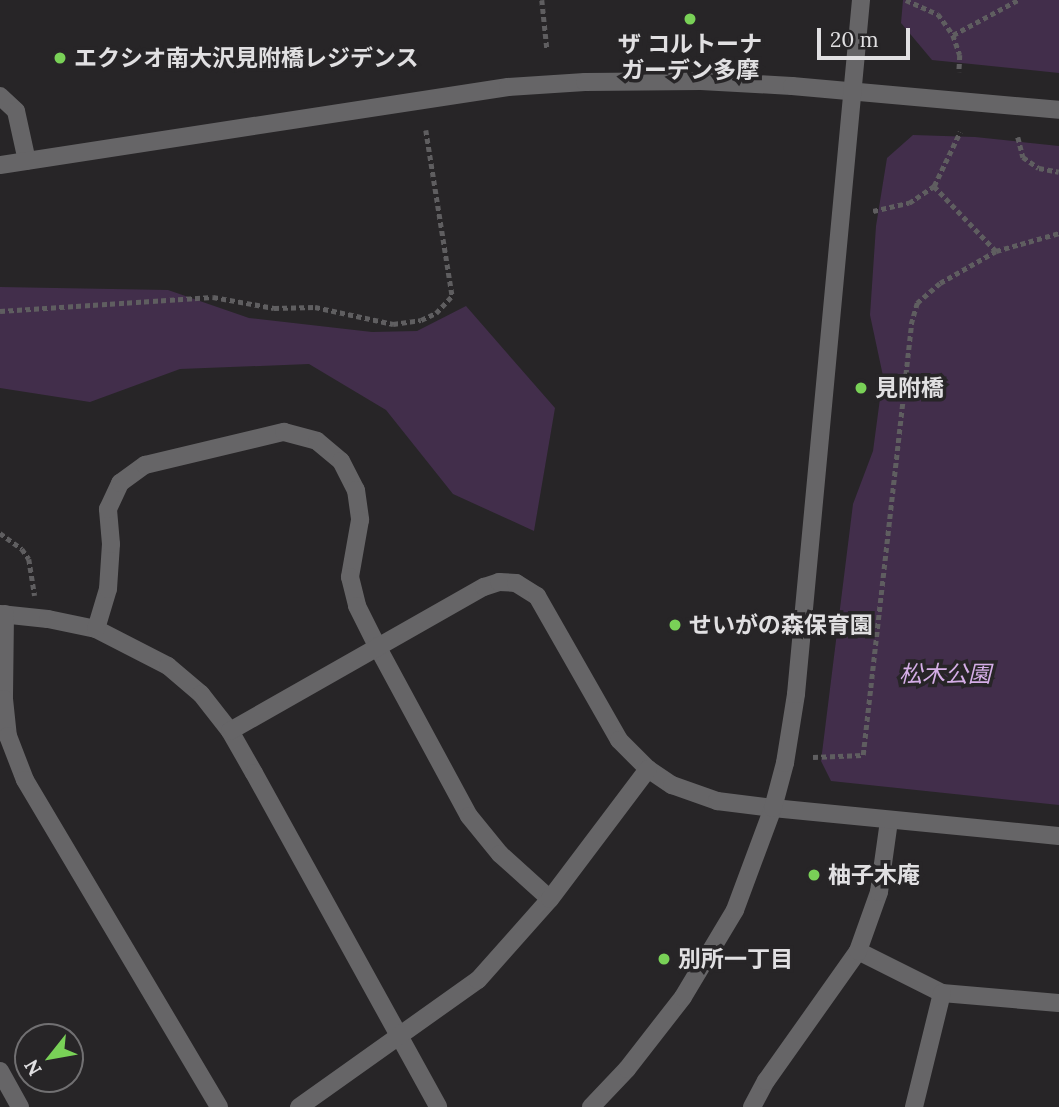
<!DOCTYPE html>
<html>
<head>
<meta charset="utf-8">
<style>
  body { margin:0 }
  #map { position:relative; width:1059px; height:1107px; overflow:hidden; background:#272527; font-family:Lora,"Noto Sans JP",serif }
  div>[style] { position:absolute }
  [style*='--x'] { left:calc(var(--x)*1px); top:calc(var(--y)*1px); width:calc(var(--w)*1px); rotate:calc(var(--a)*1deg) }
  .green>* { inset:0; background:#422e4b }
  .path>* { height:4.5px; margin-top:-2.25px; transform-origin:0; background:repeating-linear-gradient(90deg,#5f5e60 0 5px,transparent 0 8.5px) }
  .lane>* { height:18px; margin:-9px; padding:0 9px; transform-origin:9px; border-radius:9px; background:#666567 }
  .street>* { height:18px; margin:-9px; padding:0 9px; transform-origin:9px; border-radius:9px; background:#666567 }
  .secondary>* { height:18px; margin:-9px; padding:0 9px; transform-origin:9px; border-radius:9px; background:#666567 }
  .dots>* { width:19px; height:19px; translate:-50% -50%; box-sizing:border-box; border:4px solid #272527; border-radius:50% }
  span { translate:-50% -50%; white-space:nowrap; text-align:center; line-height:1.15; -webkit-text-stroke:7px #272527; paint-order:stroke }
  .poi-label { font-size:23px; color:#e1e0e2; font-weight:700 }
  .left { translate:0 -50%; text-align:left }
  .park-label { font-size:23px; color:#d5aee7; font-style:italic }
  .north { position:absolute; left:14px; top:1023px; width:70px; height:70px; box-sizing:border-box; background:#272527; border:2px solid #717072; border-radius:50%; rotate:239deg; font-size:19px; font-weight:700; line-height:28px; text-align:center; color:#e1e0e2 }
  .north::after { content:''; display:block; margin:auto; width:24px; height:32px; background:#79d157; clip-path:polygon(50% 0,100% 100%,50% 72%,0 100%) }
  .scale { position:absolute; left:817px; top:28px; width:93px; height:32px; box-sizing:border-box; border:4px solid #e1e0e2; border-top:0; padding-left:9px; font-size:21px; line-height:24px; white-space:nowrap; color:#e1e0e2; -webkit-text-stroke:5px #272527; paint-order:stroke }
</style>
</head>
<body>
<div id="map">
  <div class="green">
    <i style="clip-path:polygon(903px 0,1059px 0,1059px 73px,932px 60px,901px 23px)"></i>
    <i style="clip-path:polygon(913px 135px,975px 137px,1059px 146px,1059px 805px,831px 781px,821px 761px,853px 504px,873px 451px,883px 376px,870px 315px,876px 226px,887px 158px)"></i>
    <i style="clip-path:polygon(0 287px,168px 290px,249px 318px,372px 332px,417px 331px,466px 306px,555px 408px,534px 531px,453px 494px,386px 410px,309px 364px,180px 369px,90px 402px,0 388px)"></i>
  </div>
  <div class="path">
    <i style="--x:542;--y:0;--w:48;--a:84.1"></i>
    <i style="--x:906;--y:0;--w:35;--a:24"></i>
    <i style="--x:938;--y:14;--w:26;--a:54"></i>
    <i style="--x:953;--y:35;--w:21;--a:71"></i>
    <i style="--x:960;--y:55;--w:17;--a:93"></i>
    <i style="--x:953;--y:35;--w:74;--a:-28.3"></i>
    <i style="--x:426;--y:130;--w:167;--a:81"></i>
    <i style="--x:1018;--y:137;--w:21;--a:76"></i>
    <i style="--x:1023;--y:157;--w:19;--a:35"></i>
    <i style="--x:1039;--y:168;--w:20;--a:11"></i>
    <i style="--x:934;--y:186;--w:90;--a:46.4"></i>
    <i style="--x:873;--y:211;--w:37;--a:-13"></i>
    <i style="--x:909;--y:203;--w:30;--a:-34"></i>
    <i style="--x:934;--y:186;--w:60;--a:-64.3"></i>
    <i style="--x:0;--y:311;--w:213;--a:-3.8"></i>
    <i style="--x:213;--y:297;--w:62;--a:10.2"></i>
    <i style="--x:274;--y:308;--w:41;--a:-1.4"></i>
    <i style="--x:315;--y:307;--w:80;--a:12.3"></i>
    <i style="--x:393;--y:324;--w:28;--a:-8"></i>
    <i style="--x:421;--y:320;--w:17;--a:-25"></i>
    <i style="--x:436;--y:313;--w:22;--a:-47"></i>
    <i style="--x:0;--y:533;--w:27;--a:36"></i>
    <i style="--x:22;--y:549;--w:12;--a:55"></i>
    <i style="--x:29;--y:559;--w:37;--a:81"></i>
    <i style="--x:813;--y:757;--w:50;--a:-2.3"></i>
    <i style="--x:863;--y:755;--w:434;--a:-83.6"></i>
    <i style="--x:911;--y:324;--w:22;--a:-74"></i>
    <i style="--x:917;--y:303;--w:30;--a:-41"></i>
    <i style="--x:940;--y:283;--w:64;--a:-29.7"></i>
    <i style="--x:996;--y:251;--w:66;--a:-15.9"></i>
  </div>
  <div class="lane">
    <i style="--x:0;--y:96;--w:22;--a:43"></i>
    <i style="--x:16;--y:111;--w:51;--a:77.6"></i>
  </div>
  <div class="street">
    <i style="--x:0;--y:614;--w:48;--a:5.9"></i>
    <i style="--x:48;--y:619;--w:49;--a:11.8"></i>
    <i style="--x:96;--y:629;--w:81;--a:27.2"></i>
    <i style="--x:168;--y:666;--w:43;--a:40.3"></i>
    <i style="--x:201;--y:694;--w:47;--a:51.9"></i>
    <i style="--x:230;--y:731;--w:48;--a:60.3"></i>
    <i style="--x:254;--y:773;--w:381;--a:61.1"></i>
    <i style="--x:5;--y:614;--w:85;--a:90.7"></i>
    <i style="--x:4;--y:699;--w:37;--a:84"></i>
    <i style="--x:8;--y:736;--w:47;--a:68.9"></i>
    <i style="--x:25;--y:780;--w:380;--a:59.3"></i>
    <i style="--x:96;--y:629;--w:42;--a:-73.3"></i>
    <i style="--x:108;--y:589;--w:45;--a:-86.2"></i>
    <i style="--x:111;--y:544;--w:35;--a:-95"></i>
    <i style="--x:108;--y:509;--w:29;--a:-65"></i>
    <i style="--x:120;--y:483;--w:31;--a:-36"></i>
    <i style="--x:145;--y:465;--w:143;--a:-13.4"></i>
    <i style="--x:284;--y:432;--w:34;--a:15"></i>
    <i style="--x:317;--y:441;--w:31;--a:40"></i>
    <i style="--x:341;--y:461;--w:33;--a:63"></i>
    <i style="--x:356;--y:490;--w:30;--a:82"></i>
    <i style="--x:360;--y:520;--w:58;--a:100"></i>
    <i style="--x:350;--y:577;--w:30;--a:76"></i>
    <i style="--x:357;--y:606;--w:45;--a:63.4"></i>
    <i style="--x:377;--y:646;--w:193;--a:61.6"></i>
    <i style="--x:469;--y:816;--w:49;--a:50.8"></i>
    <i style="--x:500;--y:854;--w:67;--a:42"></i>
    <i style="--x:230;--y:731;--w:292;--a:-29.6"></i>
    <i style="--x:484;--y:587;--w:16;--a:-18"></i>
    <i style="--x:499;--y:582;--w:17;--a:3"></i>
    <i style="--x:516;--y:583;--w:25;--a:32"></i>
    <i style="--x:537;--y:596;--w:166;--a:60.3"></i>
    <i style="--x:619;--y:740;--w:41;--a:45"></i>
    <i style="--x:648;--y:769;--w:29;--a:34"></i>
    <i style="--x:672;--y:785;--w:48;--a:19.6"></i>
    <i style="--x:717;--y:801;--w:56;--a:7.1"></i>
    <i style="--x:858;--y:951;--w:94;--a:26.6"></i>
    <i style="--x:942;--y:993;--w:117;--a:4.9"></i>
    <i style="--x:0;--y:1071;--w:41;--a:60.9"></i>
    <i style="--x:299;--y:1107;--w:219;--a:-35.4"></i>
    <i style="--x:478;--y:980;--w:108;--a:-48.4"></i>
    <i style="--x:550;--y:899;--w:163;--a:-53"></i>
    <i style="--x:752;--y:1107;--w:30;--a:-62"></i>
    <i style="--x:766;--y:1081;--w:159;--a:-54.7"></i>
    <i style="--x:858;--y:951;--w:63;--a:-70.4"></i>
    <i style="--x:879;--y:892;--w:72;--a:-82"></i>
    <i style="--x:914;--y:1107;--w:117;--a:-76.2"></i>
  </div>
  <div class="secondary">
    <i style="--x:0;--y:165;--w:514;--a:-8.73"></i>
    <i style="--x:508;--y:87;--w:77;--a:-3.7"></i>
    <i style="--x:585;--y:82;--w:116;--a:-0.5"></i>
    <i style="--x:701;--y:81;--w:91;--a:3.1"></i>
    <i style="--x:792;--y:86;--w:268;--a:5.1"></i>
    <i style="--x:773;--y:808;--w:287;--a:5.6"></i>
    <i style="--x:591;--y:1107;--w:52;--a:-46.5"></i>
    <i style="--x:627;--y:1069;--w:91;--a:-52.1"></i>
    <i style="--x:683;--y:997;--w:101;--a:-59.1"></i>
    <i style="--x:735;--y:910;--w:109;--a:-69.6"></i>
    <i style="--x:773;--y:808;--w:47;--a:-75.1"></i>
    <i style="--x:785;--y:763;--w:70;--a:-80.9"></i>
    <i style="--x:796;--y:694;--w:697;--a:-84.65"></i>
  </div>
  <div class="dots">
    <i style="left:690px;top:19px;background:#79d157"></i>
    <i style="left:60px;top:58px;background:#79d157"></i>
    <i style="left:861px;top:388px;background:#79d157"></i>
    <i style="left:675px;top:625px;background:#79d157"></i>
    <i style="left:814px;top:875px;background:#79d157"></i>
    <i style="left:664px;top:959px;background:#79d157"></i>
  </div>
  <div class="poi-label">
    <span style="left:690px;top:57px">ザ コルトーナ<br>ガーデン多摩</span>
    <span class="left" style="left:74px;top:58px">エクシオ南大沢見附橋レジデンス</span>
    <span class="left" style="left:875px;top:388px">見附橋</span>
    <span class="left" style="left:689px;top:625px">せいがの森保育園</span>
    <span class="left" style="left:828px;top:875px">柚子木庵</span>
    <span class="left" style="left:678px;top:959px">別所一丁目</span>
  </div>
  <div class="park-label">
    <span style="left:945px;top:674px">松木公園</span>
  </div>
  <div class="north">N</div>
  <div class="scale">20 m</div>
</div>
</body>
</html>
